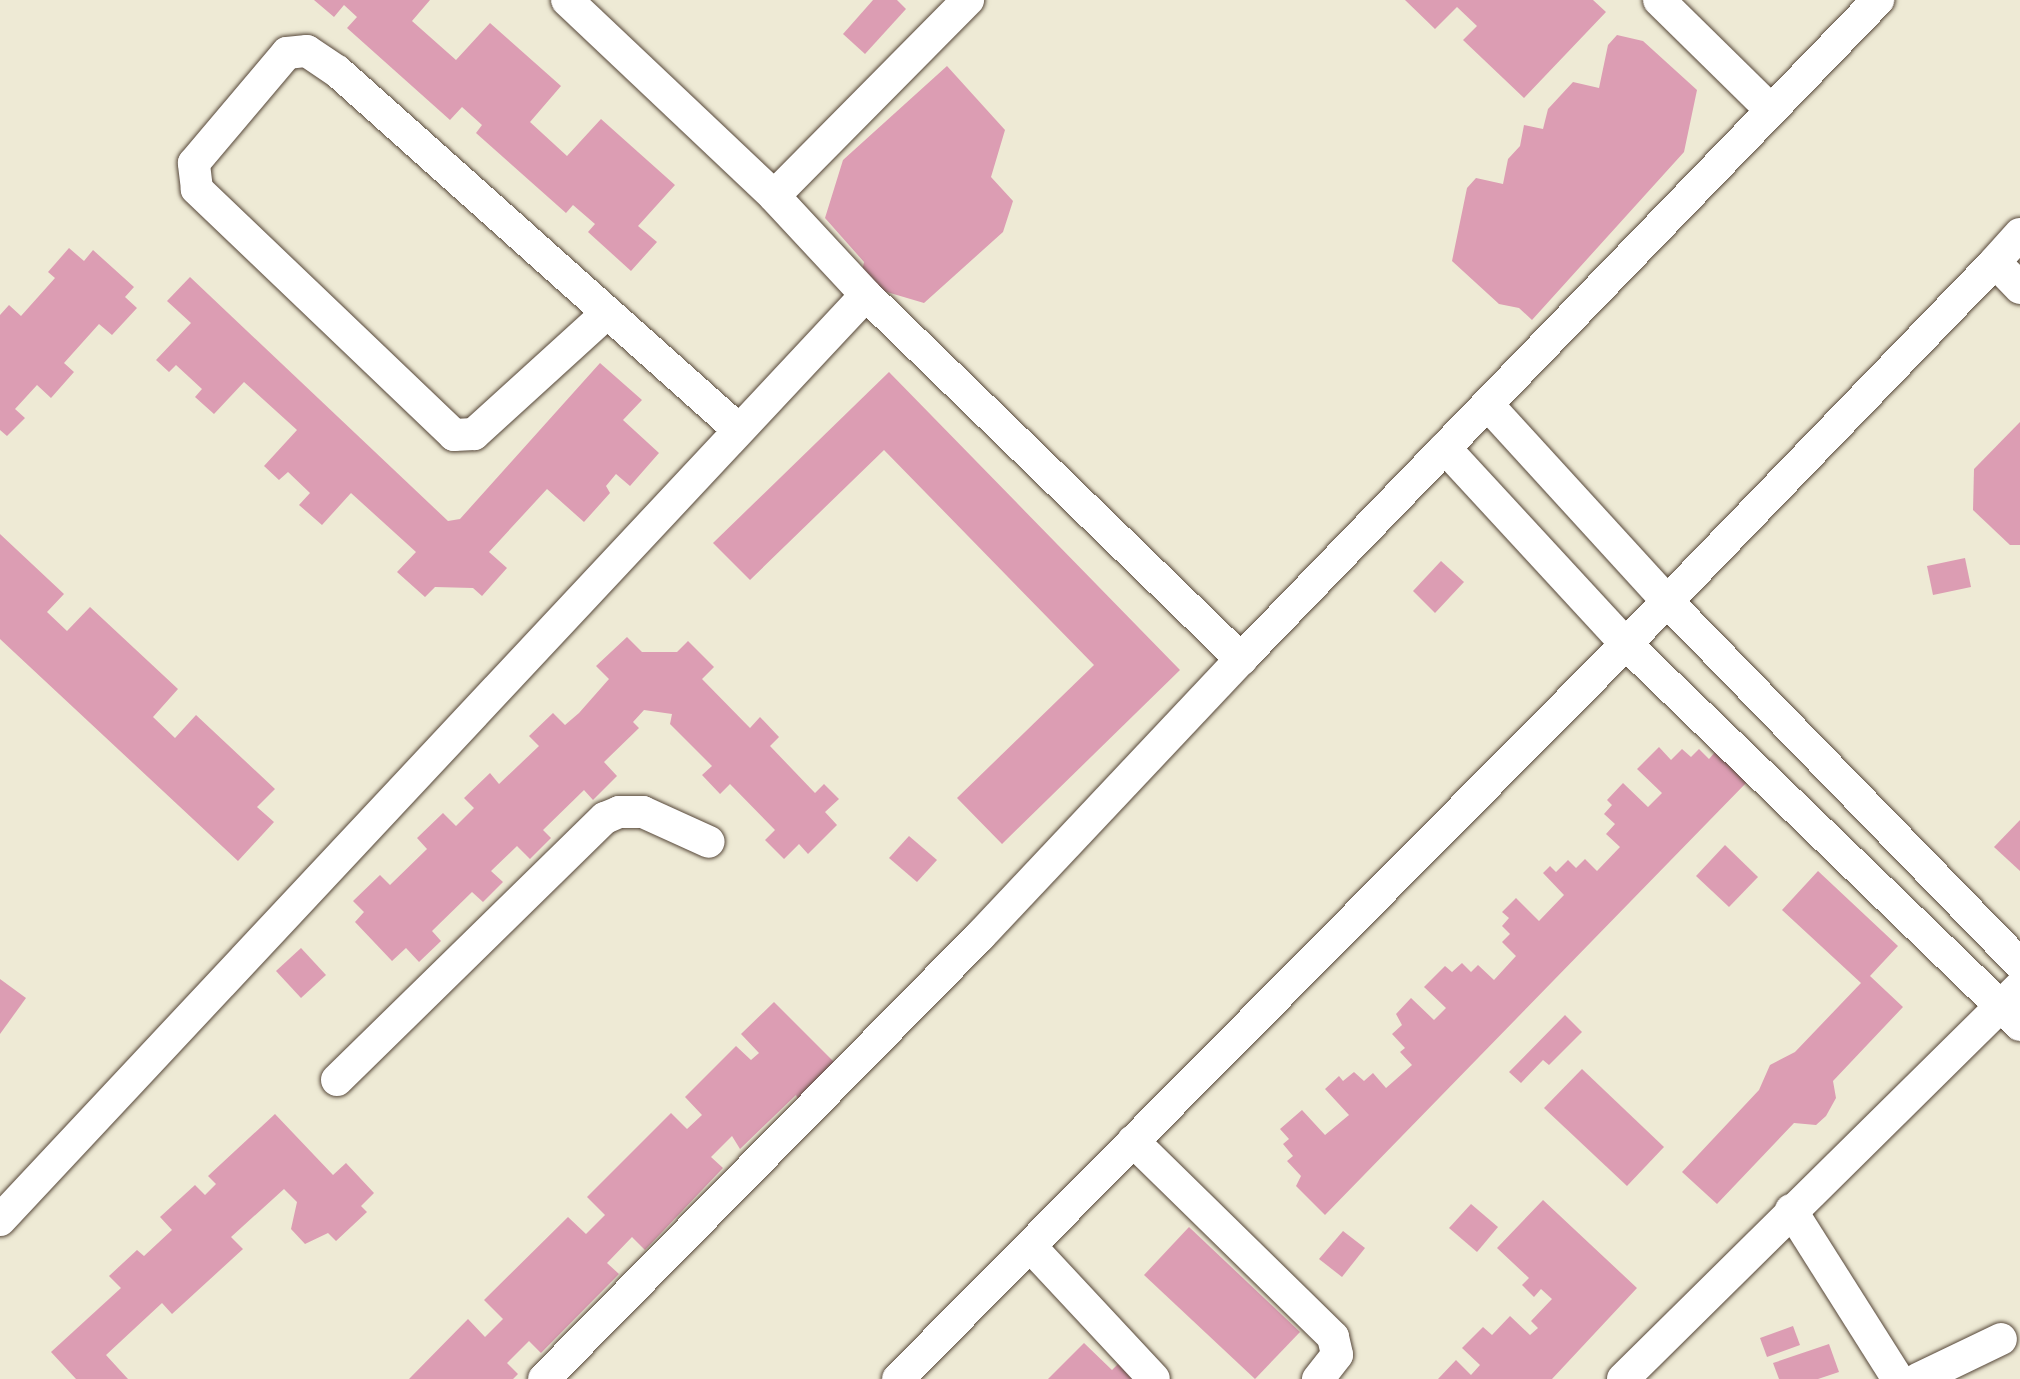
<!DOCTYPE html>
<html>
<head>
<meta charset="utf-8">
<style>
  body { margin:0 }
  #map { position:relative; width:2020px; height:1379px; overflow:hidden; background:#eeead5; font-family:Vollkorn,serif }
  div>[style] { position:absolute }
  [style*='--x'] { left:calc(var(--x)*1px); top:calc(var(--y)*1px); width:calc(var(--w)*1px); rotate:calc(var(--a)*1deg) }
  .building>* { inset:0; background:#dc9db3 }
  .roads { filter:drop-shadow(0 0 2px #564739) drop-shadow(0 0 2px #564739) }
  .street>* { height:32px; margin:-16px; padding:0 16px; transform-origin:16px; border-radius:16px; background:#fff }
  span { translate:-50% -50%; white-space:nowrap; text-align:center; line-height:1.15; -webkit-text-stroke:5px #f6f6f2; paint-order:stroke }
</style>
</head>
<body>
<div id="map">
  <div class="building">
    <i style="clip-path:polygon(314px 0,430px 0,412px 21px,456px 60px,490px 23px,561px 86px,530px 122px,567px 156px,601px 119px,675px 185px,638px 226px,657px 242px,631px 271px,588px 232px,595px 224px,573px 205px,566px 213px,476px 133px,482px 125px,462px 107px,450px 120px,347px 28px,357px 17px,344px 5px,334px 17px)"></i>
    <i style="clip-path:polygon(873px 0,897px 0,906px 9px,865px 54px,843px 34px)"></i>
    <i style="clip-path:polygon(1405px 0,1593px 0,1606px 12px,1524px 98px,1463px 40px,1477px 26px,1457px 7px,1435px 29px)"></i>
    <i style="clip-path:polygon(1617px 35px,1643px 41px,1697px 90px,1684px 152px,1532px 320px,1519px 308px,1499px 304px,1452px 261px,1467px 188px,1476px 178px,1503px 184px,1508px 159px,1520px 146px,1524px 125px,1543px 129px,1548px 109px,1573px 82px,1599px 88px,1608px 45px)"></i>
    <i style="clip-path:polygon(947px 66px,1005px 130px,991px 177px,1013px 201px,1003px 232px,924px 303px,880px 290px,862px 271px,864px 262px,825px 218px,843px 160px)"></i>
    <i style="clip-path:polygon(69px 248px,84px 261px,93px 250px,134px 287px,125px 297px,137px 308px,112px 335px,99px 324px,64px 363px,74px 372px,51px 398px,37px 385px,15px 409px,25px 418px,7px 436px,0 430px,0 315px,9px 305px,21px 316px,55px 278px,48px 272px)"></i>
    <i style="clip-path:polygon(190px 277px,448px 521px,460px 519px,600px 363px,642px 400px,623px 420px,659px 453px,630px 486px,616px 474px,606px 486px,610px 493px,584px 522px,547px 489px,489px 552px,507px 568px,482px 596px,473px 588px,435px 587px,425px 597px,397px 572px,416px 552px,351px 493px,322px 525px,299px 505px,310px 493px,288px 472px,279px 480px,264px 466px,297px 430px,244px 382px,214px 414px,195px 397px,202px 389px,176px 365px,169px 372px,156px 360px,191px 323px,167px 301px)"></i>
    <i style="clip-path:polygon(889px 372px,1180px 670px,1002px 844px,957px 798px,1094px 665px,884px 450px,750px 580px,713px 543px)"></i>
    <i style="clip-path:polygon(2020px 422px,2020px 545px,2010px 545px,1973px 510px,1974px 469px)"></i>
    <i style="clip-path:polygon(0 534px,64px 594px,47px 612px,67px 631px,90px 607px,178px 689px,153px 717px,175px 738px,196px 715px,275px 789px,257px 807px,274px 822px,238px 861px,0 639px)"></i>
    <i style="clip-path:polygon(1965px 558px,1971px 587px,1933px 595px,1927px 566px)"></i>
    <i style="clip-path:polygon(1441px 561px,1464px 582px,1435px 613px,1413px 591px)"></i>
    <i style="clip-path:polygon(627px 637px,642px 652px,677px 652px,688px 641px,714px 667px,702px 679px,750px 728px,760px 717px,779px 737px,770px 746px,815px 793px,824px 784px,839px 799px,825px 812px,837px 825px,808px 854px,799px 844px,784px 859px,765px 840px,775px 830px,730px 784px,720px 794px,702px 775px,712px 766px,670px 724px,672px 714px,644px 710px,633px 722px,639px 728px,604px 762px,617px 776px,593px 800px,584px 790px,543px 830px,551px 838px,530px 859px,517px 846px,491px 871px,503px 882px,483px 902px,472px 892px,432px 931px,441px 941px,419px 962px,406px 948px,392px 961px,355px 922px,364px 912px,353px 901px,380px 875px,390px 885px,427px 849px,417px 838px,443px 813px,456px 826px,474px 808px,464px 798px,490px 773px,499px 784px,539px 746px,529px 736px,553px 713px,565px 725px,579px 713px,609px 679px,596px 666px)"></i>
    <i style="clip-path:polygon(1659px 747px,1671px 760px,1682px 749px,1691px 757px,1699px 749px,1709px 759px,1716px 751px,1747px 782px,1325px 1215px,1296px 1186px,1301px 1176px,1287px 1161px,1293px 1156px,1283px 1144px,1289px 1139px,1280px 1129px,1302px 1110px,1325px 1135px,1349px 1115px,1325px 1089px,1339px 1076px,1343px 1081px,1354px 1072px,1364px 1081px,1373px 1073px,1386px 1088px,1412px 1065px,1400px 1052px,1405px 1048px,1392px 1034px,1402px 1025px,1396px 1014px,1411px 998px,1434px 1020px,1446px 1008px,1424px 987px,1445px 966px,1452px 972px,1462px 963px,1471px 972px,1478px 965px,1494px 980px,1516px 956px,1502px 942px,1510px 934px,1502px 926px,1509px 918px,1502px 912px,1516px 898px,1539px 921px,1564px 895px,1543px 873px,1550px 866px,1556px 872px,1568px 860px,1576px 868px,1585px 859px,1597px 871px,1620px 847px,1606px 834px,1615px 824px,1604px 814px,1612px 805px,1607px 800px,1623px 783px,1648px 807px,1662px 793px,1637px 769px)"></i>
    <i style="clip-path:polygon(2020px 820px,2020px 871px,1994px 847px)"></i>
    <i style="clip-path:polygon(909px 836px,937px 860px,917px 882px,889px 858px)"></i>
    <i style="clip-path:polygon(1725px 845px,1758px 877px,1729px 907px,1696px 876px)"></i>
    <i style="clip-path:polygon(1818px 871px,1898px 946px,1870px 976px,1903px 1007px,1833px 1081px,1836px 1098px,1826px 1116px,1816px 1125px,1794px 1123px,1717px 1204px,1682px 1172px,1759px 1090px,1770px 1065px,1795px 1052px,1861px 983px,1782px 910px)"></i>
    <i style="clip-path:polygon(301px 948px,326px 975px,301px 998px,276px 971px)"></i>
    <i style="clip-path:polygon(0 979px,26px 998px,0 1034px)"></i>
    <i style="clip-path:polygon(774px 1002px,840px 1068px,801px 1106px,796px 1095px,740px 1149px,732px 1136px,711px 1157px,723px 1168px,645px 1250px,632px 1237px,607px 1263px,619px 1274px,541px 1353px,529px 1341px,507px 1363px,518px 1374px,513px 1379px,409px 1379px,468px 1319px,485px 1337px,503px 1319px,484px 1300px,568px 1217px,586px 1234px,605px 1215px,587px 1197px,671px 1113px,687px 1129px,702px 1115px,685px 1097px,736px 1046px,751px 1060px,759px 1053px,741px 1034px)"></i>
    <i style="clip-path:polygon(1565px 1015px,1582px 1032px,1549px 1065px,1543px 1060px,1521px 1083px,1509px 1072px)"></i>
    <i style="clip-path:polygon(1582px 1069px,1664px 1147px,1627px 1186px,1544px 1108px)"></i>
    <i style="clip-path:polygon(275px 1114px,333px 1175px,346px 1163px,374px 1193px,361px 1206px,367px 1212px,336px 1241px,328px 1233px,305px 1244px,291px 1229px,297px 1202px,284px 1189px,231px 1237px,243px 1249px,172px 1314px,162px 1303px,106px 1355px,128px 1379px,76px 1379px,51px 1352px,121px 1288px,109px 1276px,137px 1250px,144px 1256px,172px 1230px,160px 1217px,195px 1185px,205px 1195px,216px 1184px,208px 1176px)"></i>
    <i style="clip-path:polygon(1543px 1200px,1637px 1288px,1552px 1379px,1438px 1379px,1456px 1360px,1471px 1375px,1480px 1365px,1462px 1348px,1483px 1327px,1492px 1335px,1510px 1316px,1530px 1335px,1538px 1328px,1531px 1321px,1552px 1299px,1541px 1289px,1534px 1297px,1522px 1285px,1529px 1278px,1497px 1248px)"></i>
    <i style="clip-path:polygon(1471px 1204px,1498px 1227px,1477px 1252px,1449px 1228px)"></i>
    <i style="clip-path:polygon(1189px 1227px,1300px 1332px,1255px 1379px,1144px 1275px)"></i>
    <i style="clip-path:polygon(1343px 1231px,1365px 1248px,1342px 1277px,1319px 1259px)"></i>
    <i style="clip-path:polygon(1793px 1326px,1800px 1345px,1767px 1357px,1760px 1338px)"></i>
    <i style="clip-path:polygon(1084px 1343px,1112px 1370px,1122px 1360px,1141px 1379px,1048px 1379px)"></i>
    <i style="clip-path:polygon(1829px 1344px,1839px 1372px,1818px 1379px,1779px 1379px,1773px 1363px)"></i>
  </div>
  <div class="roads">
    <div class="street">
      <i style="--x:567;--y:0;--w:285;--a:43.4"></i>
      <i style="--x:774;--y:196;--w:135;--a:47.1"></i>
      <i style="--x:866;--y:295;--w:523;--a:44.15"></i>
      <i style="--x:1659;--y:0;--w:156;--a:44.5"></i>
      <i style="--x:774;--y:196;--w:276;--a:-45.3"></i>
      <i style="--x:2020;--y:234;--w:38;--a:132"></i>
      <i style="--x:1995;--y:262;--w:36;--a:46"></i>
      <i style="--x:607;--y:313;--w:180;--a:137.7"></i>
      <i style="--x:474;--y:434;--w:20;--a:177"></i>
      <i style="--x:454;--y:435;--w:356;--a:-136.3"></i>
      <i style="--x:197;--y:189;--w:26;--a:-97"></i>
      <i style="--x:194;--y:163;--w:144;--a:-49.8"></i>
      <i style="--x:287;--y:53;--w:20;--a:-6"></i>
      <i style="--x:307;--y:51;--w:36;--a:34"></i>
      <i style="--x:337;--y:71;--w:539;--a:41.77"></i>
      <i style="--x:1489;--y:406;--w:263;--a:47.6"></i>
      <i style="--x:1666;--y:600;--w:508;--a:45.8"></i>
      <i style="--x:1445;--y:448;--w:267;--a:47.3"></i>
      <i style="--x:1626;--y:644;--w:548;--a:44.04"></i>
      <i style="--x:337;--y:1080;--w:375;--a:-44.4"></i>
      <i style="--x:605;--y:818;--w:15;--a:-23"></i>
      <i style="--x:619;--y:812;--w:24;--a:0"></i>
      <i style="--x:643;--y:812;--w:72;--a:24.4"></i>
      <i style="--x:1133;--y:1141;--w:280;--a:44.4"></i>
      <i style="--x:1333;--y:1337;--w:18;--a:77"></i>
      <i style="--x:1337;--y:1355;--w:31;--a:128"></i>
      <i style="--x:1791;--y:1210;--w:200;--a:57.7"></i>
      <i style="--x:0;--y:1220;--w:1267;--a:-46.89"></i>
      <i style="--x:1031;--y:1247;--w:180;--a:47"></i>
      <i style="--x:544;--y:1379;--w:622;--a:-45.46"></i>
      <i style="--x:980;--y:936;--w:381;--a:-46.7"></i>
      <i style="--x:1241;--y:659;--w:917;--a:-45.97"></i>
      <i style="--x:898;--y:1379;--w:1035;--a:-45.27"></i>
      <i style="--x:1626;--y:644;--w:531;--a:-45.99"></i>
      <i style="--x:1623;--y:1379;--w:558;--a:-44.64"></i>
      <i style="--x:1918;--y:1379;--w:92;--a:-25.7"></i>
    </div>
  </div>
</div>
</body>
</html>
